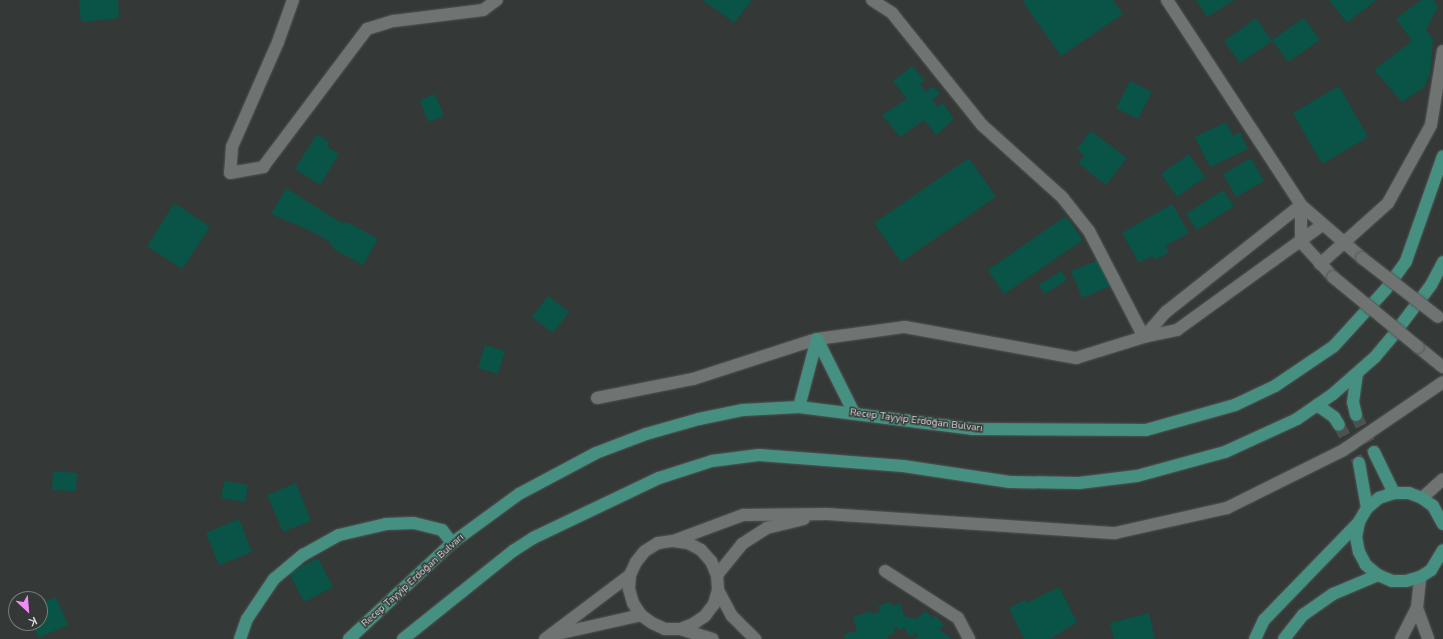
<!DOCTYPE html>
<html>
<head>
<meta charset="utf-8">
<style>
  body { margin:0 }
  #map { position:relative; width:1443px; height:639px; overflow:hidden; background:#343837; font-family:"Nunito Sans",sans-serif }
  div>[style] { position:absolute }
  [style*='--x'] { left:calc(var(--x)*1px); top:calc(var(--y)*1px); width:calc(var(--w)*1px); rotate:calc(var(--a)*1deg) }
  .building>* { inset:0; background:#095446 }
  .primary-tunnel>* { height:12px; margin-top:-6px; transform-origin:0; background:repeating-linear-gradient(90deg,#4d5150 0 12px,transparent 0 18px) }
  .roads { filter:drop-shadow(0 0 1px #525554) drop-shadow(0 0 1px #525554) }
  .minor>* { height:12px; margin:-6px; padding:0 6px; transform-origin:6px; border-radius:6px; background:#6f7372 }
  .tertiary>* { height:12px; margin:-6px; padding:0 6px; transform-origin:6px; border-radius:6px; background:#6f7372 }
  .primary>* { height:12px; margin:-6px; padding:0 6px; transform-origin:6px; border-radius:6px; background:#469082 }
  .bridges { filter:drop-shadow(0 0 1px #525554) drop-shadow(0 0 1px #525554) }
  .tertiary-bridge>* { height:12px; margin:-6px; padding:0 6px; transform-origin:6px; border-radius:6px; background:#6f7372 }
  span { translate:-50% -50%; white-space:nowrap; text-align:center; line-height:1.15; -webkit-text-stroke:3px #343837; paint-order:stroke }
  .street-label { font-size:10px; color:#dddfde }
  .north { position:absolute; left:8px; top:591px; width:40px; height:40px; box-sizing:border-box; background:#343837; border:1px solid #787b7a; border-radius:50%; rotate:154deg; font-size:11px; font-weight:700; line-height:16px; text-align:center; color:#dddfde }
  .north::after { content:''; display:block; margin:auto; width:14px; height:18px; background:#f18af4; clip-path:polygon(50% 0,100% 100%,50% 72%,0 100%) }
</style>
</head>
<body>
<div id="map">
  <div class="building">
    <i style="clip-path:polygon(79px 0,118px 0,119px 18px,81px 22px)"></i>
    <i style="clip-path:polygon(703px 0,752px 0,734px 23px)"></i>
    <i style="clip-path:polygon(1026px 0,1113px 0,1123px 14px,1061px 56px,1023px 2px)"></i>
    <i style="clip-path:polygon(1196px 0,1234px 0,1207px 17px)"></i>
    <i style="clip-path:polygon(1329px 0,1376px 0,1347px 23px)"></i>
    <i style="clip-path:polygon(1421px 0,1433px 0,1438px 6px,1426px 30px,1433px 39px,1430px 74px,1424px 87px,1402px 102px,1374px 70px,1412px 41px,1396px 19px)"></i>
    <i style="clip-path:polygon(1256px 18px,1272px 41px,1240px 63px,1224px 41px)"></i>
    <i style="clip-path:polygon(1304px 18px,1320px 40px,1288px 62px,1272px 40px)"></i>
    <i style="clip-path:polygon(912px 66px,925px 80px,920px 84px,926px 92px,933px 86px,940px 94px,932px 100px,938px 107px,943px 103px,954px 119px,936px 135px,924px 120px,900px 137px,882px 115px,907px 99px,893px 81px)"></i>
    <i style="clip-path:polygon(1130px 81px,1152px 92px,1138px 119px,1116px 108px)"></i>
    <i style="clip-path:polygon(1339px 86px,1368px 137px,1322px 164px,1293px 113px)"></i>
    <i style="clip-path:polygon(435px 94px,444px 116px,428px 122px,420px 100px)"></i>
    <i style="clip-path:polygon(1226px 122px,1233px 136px,1240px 132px,1248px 149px,1210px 167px,1195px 137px)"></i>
    <i style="clip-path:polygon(1091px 131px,1127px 158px,1106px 185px,1078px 163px,1084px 155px,1077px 149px)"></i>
    <i style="clip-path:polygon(317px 134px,329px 142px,327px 146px,339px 154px,320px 185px,295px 169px)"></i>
    <i style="clip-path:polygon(1189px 154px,1205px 177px,1177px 197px,1161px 174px)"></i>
    <i style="clip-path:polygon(969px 158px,996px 197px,901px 262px,874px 223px)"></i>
    <i style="clip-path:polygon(1251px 158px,1264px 181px,1236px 197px,1223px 174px)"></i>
    <i style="clip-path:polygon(286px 188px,340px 222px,349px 223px,378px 239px,363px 265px,334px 249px,329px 241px,311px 231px,271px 214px)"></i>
    <i style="clip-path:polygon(1223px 190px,1234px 206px,1197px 230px,1186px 214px)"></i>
    <i style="clip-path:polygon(174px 203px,210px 227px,182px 269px,147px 246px)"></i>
    <i style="clip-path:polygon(1172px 204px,1189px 233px,1165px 246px,1169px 252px,1155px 260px,1152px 256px,1139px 263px,1122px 233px)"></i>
    <i style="clip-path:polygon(1066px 216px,1083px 240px,1004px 294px,988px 270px)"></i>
    <i style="clip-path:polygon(1102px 259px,1113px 285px,1082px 298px,1071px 271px)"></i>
    <i style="clip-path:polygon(1061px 271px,1067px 280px,1045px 294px,1039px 285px)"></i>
    <i style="clip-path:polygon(548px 296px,569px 312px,553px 333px,532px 317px)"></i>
    <i style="clip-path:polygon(485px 345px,505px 351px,498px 374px,478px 368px)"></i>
    <i style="clip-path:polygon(53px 471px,77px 473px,76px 491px,52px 490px)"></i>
    <i style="clip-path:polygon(224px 481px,248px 485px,245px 502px,221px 498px)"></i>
    <i style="clip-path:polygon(296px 483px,311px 521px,283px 532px,267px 495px)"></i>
    <i style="clip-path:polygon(239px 519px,252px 552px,219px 565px,206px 533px)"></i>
    <i style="clip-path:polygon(318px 558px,333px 587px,304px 602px,289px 573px)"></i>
    <i style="clip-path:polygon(1059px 587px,1077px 622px,1050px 639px,1024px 639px,1009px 608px,1025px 600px,1027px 603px)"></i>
    <i style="clip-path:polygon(56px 597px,68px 625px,38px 638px,32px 623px,40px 623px,40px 600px,44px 599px,45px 601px)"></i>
    <i style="clip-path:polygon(891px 602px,892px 606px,900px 603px,904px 616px,916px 619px,926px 611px,932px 618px,935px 615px,944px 625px,939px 629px,951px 639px,913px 639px,918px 636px,916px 633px,910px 637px,904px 628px,899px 630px,898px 627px,894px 628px,895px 633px,887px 636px,888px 639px,845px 639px,844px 634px,857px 631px,853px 617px,871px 611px,872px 614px,880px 611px,878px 606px)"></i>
    <i style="clip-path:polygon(1149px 613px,1155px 639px,1114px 639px,1110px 623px)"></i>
  </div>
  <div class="primary-tunnel">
    <i style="--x:1356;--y:415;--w:41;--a:64.1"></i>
    <i style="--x:1339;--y:425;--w:43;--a:62.2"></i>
  </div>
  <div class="roads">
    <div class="minor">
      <i style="--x:293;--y:0;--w:45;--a:109.7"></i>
      <i style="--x:278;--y:42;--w:115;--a:113.7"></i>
      <i style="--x:232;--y:147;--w:26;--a:94"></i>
      <i style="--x:230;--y:173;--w:34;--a:-10"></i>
      <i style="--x:263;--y:167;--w:173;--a:-53"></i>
      <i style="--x:367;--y:29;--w:28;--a:-17"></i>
      <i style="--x:394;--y:21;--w:90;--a:-7"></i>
      <i style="--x:483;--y:10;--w:17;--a:-36"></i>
      <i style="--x:872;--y:0;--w:24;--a:33"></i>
      <i style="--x:892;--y:13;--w:144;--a:51.2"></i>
      <i style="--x:982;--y:125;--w:108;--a:42"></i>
      <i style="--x:1062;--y:197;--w:43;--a:51.5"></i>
      <i style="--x:1089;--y:231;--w:119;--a:62.6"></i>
      <i style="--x:1320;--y:264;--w:91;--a:-41.9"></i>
      <i style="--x:1388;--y:203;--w:89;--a:-61.1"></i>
      <i style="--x:1431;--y:125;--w:75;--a:-80.8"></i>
      <i style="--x:597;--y:398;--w:98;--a:-11.2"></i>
      <i style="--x:693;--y:379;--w:130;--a:-17.9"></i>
      <i style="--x:1422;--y:498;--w:28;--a:-42"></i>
      <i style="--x:885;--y:571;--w:87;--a:32.8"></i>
      <i style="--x:958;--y:618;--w:24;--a:62"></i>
      <i style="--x:1417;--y:608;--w:33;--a:70"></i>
      <i style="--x:557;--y:634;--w:86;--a:-12.7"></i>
      <i style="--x:545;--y:639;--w:106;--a:-37"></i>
      <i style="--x:1401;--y:639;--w:35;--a:-63"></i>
      <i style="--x:1417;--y:608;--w:31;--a:-84"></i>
    </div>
    <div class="tertiary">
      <i style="--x:1167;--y:0;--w:245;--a:56.8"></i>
      <i style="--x:1301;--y:205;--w:81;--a:41"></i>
      <i style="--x:1301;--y:205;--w:37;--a:90"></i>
      <i style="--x:1301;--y:242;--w:47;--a:47.6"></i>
      <i style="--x:1144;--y:337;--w:33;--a:-49"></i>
      <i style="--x:1166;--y:312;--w:172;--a:-38.4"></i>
      <i style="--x:817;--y:339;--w:89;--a:-7.8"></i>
      <i style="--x:905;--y:327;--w:174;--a:10.3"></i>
      <i style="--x:1076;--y:358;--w:71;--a:-17.2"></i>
      <i style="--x:1144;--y:337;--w:34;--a:-12"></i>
      <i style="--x:1177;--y:330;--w:179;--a:-35.9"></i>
      <i style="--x:1418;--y:347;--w:32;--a:39"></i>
      <i style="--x:673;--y:541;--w:75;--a:-20.4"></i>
      <i style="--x:743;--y:515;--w:84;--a:-0.7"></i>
      <i style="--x:827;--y:514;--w:289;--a:3.8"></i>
      <i style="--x:1115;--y:533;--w:115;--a:-12.6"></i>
      <i style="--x:1227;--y:508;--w:128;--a:-26.4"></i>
      <i style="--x:1342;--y:451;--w:122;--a:-34.3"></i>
      <i style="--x:717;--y:575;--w:40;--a:-51"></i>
      <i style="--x:742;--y:544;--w:30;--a:-33"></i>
      <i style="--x:767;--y:528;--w:38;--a:-14"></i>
      <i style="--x:718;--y:590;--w:15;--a:106"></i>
      <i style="--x:714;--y:604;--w:15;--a:127"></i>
      <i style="--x:705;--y:616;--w:14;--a:146"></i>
      <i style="--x:693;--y:624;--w:14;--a:159"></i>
      <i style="--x:680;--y:629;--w:15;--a:180"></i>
      <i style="--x:665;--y:629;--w:14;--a:-155"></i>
      <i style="--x:652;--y:623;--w:14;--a:-144"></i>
      <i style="--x:641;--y:615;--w:14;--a:-124"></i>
      <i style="--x:633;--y:603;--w:15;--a:-106"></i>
      <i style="--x:629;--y:589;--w:14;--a:-86"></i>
      <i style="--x:630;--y:575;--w:14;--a:-65"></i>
      <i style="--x:636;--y:562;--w:14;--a:-51"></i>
      <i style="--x:645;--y:551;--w:15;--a:-32"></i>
      <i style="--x:658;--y:543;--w:15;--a:-8"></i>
      <i style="--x:673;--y:541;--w:15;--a:8"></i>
      <i style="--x:688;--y:543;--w:15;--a:28"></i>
      <i style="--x:701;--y:550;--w:15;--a:48"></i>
      <i style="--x:711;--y:561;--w:15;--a:67"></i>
      <i style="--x:717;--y:575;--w:15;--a:86"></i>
      <i style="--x:718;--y:590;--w:30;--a:62"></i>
      <i style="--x:732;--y:616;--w:33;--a:45"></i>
      <i style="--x:680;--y:629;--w:34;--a:17"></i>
    </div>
    <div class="primary">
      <i style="--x:817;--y:339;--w:83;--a:63.4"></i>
      <i style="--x:1317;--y:405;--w:21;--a:35"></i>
      <i style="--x:1334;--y:417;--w:9;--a:58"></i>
      <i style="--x:799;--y:407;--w:70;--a:-75.2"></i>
      <i style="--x:1356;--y:415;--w:13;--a:-103"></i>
      <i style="--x:1353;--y:402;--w:29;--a:-82"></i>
      <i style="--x:1374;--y:452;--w:46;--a:64"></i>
      <i style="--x:1359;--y:463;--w:46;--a:79.9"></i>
      <i style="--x:1443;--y:524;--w:21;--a:-119"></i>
      <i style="--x:1433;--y:506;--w:14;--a:-144"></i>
      <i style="--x:1422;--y:498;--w:14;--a:-159"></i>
      <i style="--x:1409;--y:493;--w:15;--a:180"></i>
      <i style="--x:1394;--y:493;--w:16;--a:162"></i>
      <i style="--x:1379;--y:498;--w:16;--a:140"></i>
      <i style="--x:1367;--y:508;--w:16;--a:120"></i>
      <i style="--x:1359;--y:522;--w:15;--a:101"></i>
      <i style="--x:1356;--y:537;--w:15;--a:79"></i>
      <i style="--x:1359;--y:552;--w:15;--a:62"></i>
      <i style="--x:1366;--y:565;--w:16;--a:40"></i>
      <i style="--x:1378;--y:575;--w:15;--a:23"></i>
      <i style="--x:1392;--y:581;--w:14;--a:0"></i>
      <i style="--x:1406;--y:581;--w:15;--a:-16"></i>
      <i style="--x:1420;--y:577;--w:13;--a:-32"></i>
      <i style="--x:1431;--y:570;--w:23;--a:-59"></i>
      <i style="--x:240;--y:639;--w:21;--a:-71"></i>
      <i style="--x:247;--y:619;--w:48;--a:-56"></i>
      <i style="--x:274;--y:579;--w:38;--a:-40"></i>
      <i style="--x:303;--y:555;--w:41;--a:-29.1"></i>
      <i style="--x:339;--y:535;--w:48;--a:-13.2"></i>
      <i style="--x:386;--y:524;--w:28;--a:-2"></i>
      <i style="--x:414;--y:523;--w:29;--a:14"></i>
      <i style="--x:442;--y:530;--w:16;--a:52"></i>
      <i style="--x:349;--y:639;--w:141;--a:-43"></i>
      <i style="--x:452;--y:543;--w:83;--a:-36.2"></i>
      <i style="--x:519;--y:494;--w:87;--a:-28"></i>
      <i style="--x:596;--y:453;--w:53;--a:-20.8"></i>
      <i style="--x:646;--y:434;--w:55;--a:-15.8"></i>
      <i style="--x:699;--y:419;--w:45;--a:-11.6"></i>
      <i style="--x:743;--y:410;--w:56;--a:-3.1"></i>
      <i style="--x:799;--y:407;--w:174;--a:7.2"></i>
      <i style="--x:972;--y:429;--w:174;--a:0.3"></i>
      <i style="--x:1146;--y:430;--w:92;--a:-15.7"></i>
      <i style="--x:1235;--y:405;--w:44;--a:-25.4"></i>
      <i style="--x:1275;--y:386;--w:71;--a:-34.1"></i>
      <i style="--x:1334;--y:346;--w:77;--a:-47.6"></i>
      <i style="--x:1386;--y:289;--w:34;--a:-54"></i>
      <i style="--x:1406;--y:261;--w:111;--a:-70.6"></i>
      <i style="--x:403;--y:639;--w:141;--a:-38.7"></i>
      <i style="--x:513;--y:551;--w:24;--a:-33"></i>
      <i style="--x:533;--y:538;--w:140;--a:-25.5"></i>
      <i style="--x:659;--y:478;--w:56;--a:-17.8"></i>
      <i style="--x:712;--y:461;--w:47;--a:-7.3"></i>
      <i style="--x:759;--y:455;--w:53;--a:4.3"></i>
      <i style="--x:812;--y:459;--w:91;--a:4.4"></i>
      <i style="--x:903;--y:466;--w:108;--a:8.5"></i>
      <i style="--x:1010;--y:482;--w:69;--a:0.8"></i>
      <i style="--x:1079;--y:483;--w:58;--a:-6.9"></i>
      <i style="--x:1137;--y:476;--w:91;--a:-15.3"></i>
      <i style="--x:1225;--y:452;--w:79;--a:-24.6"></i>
      <i style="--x:1297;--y:419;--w:44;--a:-34.8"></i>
      <i style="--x:1333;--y:394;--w:56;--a:-41.4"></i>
      <i style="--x:1375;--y:357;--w:30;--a:-50"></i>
      <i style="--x:1394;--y:334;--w:61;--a:-52.9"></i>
      <i style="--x:1431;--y:285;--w:26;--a:-62"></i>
      <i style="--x:1255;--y:639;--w:21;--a:-65"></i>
      <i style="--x:1264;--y:620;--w:136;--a:-45.9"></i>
      <i style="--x:1284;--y:639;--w:31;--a:-52"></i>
      <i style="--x:1303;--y:615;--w:37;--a:-35"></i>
      <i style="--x:1333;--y:594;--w:49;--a:-22.9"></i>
    </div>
  </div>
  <div class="bridges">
    <div class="tertiary-bridge">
      <i style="--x:1362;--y:258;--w:96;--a:37.8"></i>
      <i style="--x:1333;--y:277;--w:110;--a:39.5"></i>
    </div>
  </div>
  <div class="street-label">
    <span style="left:916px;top:421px;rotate:7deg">Recep Tayyip Erdoğan Bulvarı</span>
    <span style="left:413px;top:581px;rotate:-42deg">Recep Tayyip Erdoğan Bulvarı</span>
  </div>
  <div class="north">K</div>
</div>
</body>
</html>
